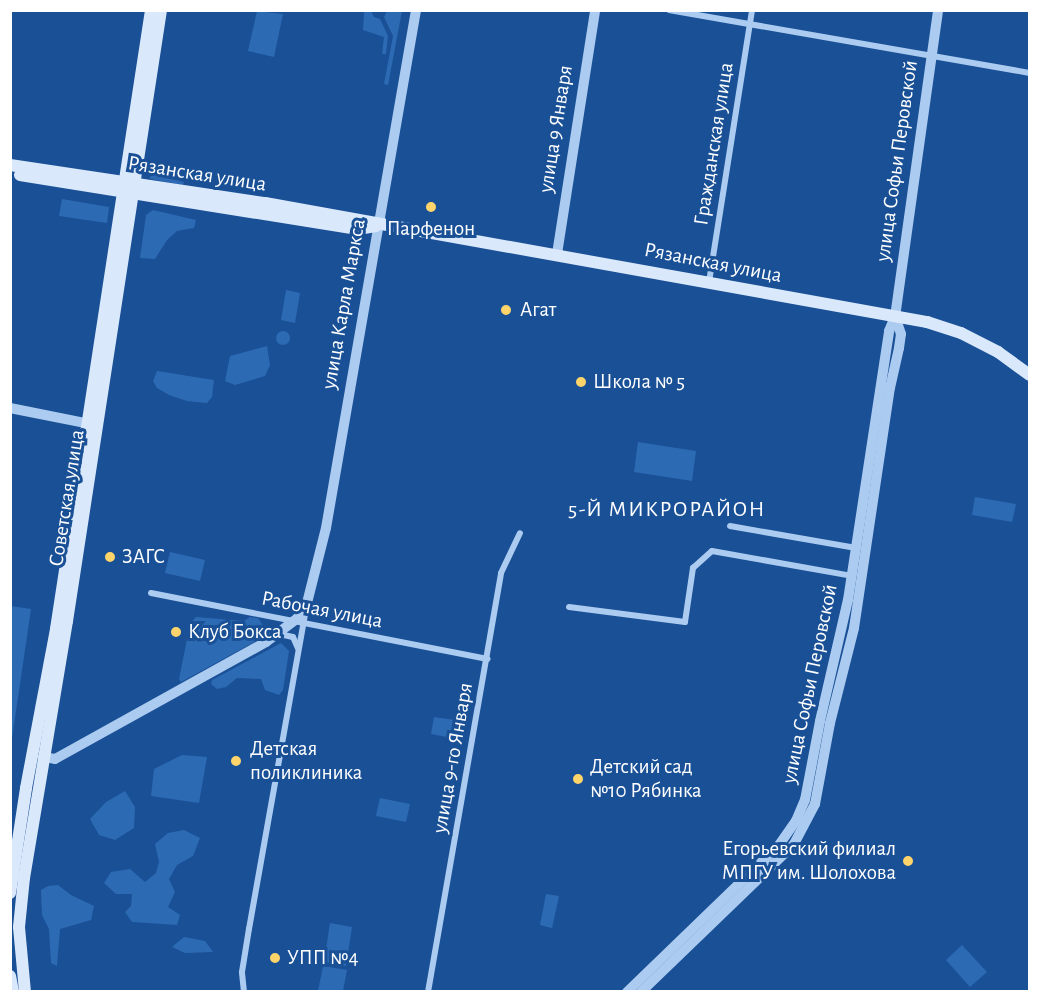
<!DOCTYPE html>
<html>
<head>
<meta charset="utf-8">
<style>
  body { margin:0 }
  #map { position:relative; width:1040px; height:1002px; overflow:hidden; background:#195096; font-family:"Alegreya Sans",sans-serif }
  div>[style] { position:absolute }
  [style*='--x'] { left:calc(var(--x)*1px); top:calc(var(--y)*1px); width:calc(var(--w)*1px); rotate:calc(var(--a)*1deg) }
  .green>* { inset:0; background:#2d6ab4 }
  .round { border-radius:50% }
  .minor>* { height:6px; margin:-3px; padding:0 3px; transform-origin:3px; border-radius:3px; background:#accbf0 }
  .tertiary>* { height:10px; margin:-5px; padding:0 5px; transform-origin:5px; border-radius:5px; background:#accbf0 }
  .secondary>* { height:12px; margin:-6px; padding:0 6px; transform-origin:6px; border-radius:6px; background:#dae8fb }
  .dots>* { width:16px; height:16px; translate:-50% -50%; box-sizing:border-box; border:3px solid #195096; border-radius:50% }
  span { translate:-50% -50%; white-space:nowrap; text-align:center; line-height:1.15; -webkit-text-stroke:6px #195096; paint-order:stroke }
  .street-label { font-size:21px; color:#fff }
  .poi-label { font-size:21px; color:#fff }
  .left { translate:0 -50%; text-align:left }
  .right { translate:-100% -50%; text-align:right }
  .neighbourhood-label { font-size:22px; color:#fff; letter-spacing:1.5px }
  .frame { position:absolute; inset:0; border:12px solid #fff; pointer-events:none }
</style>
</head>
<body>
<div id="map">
  <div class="green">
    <i style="clip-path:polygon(257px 11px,283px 14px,274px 57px,248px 51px)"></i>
    <i style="clip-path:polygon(364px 11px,371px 11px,374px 17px,380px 19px,388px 36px,386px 54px,382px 54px,384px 37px,363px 30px)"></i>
    <i style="clip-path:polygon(387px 11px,402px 11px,388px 85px,384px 84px,393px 36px,384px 17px)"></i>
    <i style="clip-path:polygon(151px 174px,184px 182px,183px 185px,150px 179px)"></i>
    <i style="clip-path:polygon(62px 199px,109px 207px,107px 223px,59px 216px)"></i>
    <i style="clip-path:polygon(153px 210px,196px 220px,194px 228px,177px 231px,167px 240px,155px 259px,140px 258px,146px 215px)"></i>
    <i style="clip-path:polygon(286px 290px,300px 293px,295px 323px,281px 320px)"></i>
    <i class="round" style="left:276px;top:331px;width:14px;height:14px"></i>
    <i style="clip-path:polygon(267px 346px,270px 365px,265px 376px,235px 385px,225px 381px,230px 356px)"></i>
    <i style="clip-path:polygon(157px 371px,214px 380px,212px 397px,207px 403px,187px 401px,169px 395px,157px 388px,153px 381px)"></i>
    <i style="clip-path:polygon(638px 442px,696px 451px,692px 481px,634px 472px)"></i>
    <i style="clip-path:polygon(975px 497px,1016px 504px,1012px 522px,972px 515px)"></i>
    <i style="clip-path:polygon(170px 552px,205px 560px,200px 581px,165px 573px)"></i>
    <i style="clip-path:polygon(11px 606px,31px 609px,11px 745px,10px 606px)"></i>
    <i style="clip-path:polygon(196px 617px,244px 621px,250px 617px,258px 618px,266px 630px,265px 636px,181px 682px,179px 679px,190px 624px)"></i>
    <i style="clip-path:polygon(281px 643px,289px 651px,283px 690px,279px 695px,265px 690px,261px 679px,237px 678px,226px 687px,217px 689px,211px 684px,212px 680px)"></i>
    <i style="clip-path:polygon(434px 717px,455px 720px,452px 738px,431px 734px)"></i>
    <i style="clip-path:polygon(182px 755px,207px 757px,199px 803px,151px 796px,154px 769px)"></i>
    <i style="clip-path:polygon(125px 791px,135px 807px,134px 828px,115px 840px,99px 835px,90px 819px,106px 802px)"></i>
    <i style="clip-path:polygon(380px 798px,410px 804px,406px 822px,376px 816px)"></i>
    <i style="clip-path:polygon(184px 830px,200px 838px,193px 856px,177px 865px,169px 879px,175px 892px,168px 907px,180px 915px,177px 925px,132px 922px,125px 912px,131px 906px,132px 894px,116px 894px,104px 883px,111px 872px,130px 869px,145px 882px,156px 873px,159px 862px,155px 844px,168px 833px)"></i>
    <i style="clip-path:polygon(58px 885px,71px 895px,94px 906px,91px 920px,60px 929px,57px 966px,51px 963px,49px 929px,42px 915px,41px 890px,48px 886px)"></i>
    <i style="clip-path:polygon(546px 894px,559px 896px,552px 928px,540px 925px)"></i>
    <i style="clip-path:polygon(330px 923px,352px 927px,346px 966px,324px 962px)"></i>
    <i style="clip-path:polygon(184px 937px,205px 941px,213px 952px,185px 953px,172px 947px)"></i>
    <i style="clip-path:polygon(962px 945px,987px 972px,970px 987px,946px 960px)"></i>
    <i style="clip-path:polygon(323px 966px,347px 970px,343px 991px,318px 991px)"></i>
  </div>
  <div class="minor">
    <i style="--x:669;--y:10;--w:366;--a:9.9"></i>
    <i style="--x:709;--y:282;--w:275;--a:-81"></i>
    <i style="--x:730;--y:526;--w:128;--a:9.9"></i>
    <i style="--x:151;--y:593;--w:343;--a:11.1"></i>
    <i style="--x:569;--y:607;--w:117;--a:7.4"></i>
    <i style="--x:685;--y:622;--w:55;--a:-81.6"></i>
    <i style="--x:693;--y:568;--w:25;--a:-42"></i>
    <i style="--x:712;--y:551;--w:142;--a:10.1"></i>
    <i style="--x:277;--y:637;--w:7;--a:-16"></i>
    <i style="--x:284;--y:635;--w:9;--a:13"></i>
    <i style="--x:293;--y:637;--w:12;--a:66"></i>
    <i style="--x:244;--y:992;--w:20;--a:-96"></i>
    <i style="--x:242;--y:972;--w:44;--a:-80.8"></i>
    <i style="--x:249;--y:929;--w:324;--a:-79.9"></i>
    <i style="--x:428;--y:992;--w:425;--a:-80.1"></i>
    <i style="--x:501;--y:573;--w:44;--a:-64.6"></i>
  </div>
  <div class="tertiary">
    <i style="--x:557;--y:254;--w:247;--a:-81.1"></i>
    <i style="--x:10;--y:408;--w:76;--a:11.3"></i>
    <i style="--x:43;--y:757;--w:12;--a:9"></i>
    <i style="--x:55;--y:759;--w:241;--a:-29"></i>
    <i style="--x:266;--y:642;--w:39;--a:-37"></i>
    <i style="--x:297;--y:619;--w:19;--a:-58"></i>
    <i style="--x:307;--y:603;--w:77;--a:-75.8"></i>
    <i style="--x:326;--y:528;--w:526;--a:-80.14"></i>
    <i style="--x:627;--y:992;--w:211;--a:-44"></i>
    <i style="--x:779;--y:845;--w:29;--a:-55"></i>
    <i style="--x:796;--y:821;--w:23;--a:-67"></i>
    <i style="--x:805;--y:800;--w:80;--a:-79.2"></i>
    <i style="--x:820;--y:721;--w:124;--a:-77"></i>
    <i style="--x:848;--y:600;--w:272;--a:-81.3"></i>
    <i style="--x:889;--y:331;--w:15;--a:-67"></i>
    <i style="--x:895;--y:317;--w:310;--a:-82"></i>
    <i style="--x:641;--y:992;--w:213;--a:-44"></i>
    <i style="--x:794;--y:844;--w:45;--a:-62.3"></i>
    <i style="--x:815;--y:804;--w:82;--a:-79.5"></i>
    <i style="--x:830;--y:723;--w:98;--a:-75.8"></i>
    <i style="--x:854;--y:628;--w:243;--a:-81.5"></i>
    <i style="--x:890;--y:388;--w:41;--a:-77.3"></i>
    <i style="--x:899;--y:348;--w:14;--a:-82"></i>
    <i style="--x:901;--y:334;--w:18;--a:-109"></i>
  </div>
  <div class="secondary">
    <i style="--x:10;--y:165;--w:258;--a:8.5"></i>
    <i style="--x:265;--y:203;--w:673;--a:10.19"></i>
    <i style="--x:927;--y:322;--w:36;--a:18"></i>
    <i style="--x:961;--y:333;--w:42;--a:27.2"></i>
    <i style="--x:998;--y:352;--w:39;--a:36"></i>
    <i style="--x:20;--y:175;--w:342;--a:9.1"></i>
    <i style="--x:358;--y:229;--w:18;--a:-9"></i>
    <i style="--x:10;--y:893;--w:106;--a:-81.3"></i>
    <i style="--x:26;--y:788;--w:162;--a:-79.3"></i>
    <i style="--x:56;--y:629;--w:626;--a:-81.27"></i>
    <i style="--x:10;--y:976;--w:16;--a:79"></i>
    <i style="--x:25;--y:992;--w:65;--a:-95.3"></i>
    <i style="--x:19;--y:927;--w:49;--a:-84.2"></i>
    <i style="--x:24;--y:878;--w:261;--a:-80.5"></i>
    <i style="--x:67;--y:621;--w:618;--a:-81.25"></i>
  </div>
  <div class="dots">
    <i style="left:431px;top:207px;background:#ffd46b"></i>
    <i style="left:506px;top:310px;background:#ffd46b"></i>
    <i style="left:581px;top:382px;background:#ffd46b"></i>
    <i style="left:110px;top:557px;background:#ffd46b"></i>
    <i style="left:176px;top:632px;background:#ffd46b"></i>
    <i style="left:236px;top:761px;background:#ffd46b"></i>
    <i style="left:578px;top:779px;background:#ffd46b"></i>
    <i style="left:908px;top:861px;background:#ffd46b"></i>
    <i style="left:275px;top:958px;background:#ffd46b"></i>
  </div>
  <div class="street-label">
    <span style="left:556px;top:129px;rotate:-81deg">улица 9 Января</span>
    <span style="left:714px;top:144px;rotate:-81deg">Гражданская улица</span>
    <span style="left:897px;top:161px;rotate:-82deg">улица Софьи Перовской</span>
    <span style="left:197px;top:174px;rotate:9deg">Рязанская улица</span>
    <span style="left:713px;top:263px;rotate:11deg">Рязанская улица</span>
    <span style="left:344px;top:304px;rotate:-80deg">улица Карла Маркса</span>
    <span style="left:67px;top:498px;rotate:-81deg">Советская улица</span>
    <span style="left:322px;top:610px;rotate:11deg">Рабочая улица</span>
    <span style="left:810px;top:684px;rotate:-78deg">улица Софьи Перовской</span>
    <span style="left:453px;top:758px;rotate:-80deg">улица 9-го Января</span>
  </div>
  <div class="poi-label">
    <span style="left:431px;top:229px">Парфенон</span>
    <span class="left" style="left:520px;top:310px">Агат</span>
    <span class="left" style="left:593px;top:382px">Школа № 5</span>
    <span class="left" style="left:122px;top:557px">ЗАГС</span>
    <span class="left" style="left:188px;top:632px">Клуб Бокса</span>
    <span class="left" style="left:250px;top:761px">Детская<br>поликлиника</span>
    <span class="left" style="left:590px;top:779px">Детский сад<br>№10 Рябинка</span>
    <span class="right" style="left:896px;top:861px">Егорьевский филиал<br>МПГУ им. Шолохова</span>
    <span class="left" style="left:287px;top:958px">УПП №4</span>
  </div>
  <div class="neighbourhood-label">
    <span style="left:667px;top:510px">5-Й МИКРОРАЙОН</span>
  </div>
  <div class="frame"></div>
</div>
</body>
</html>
